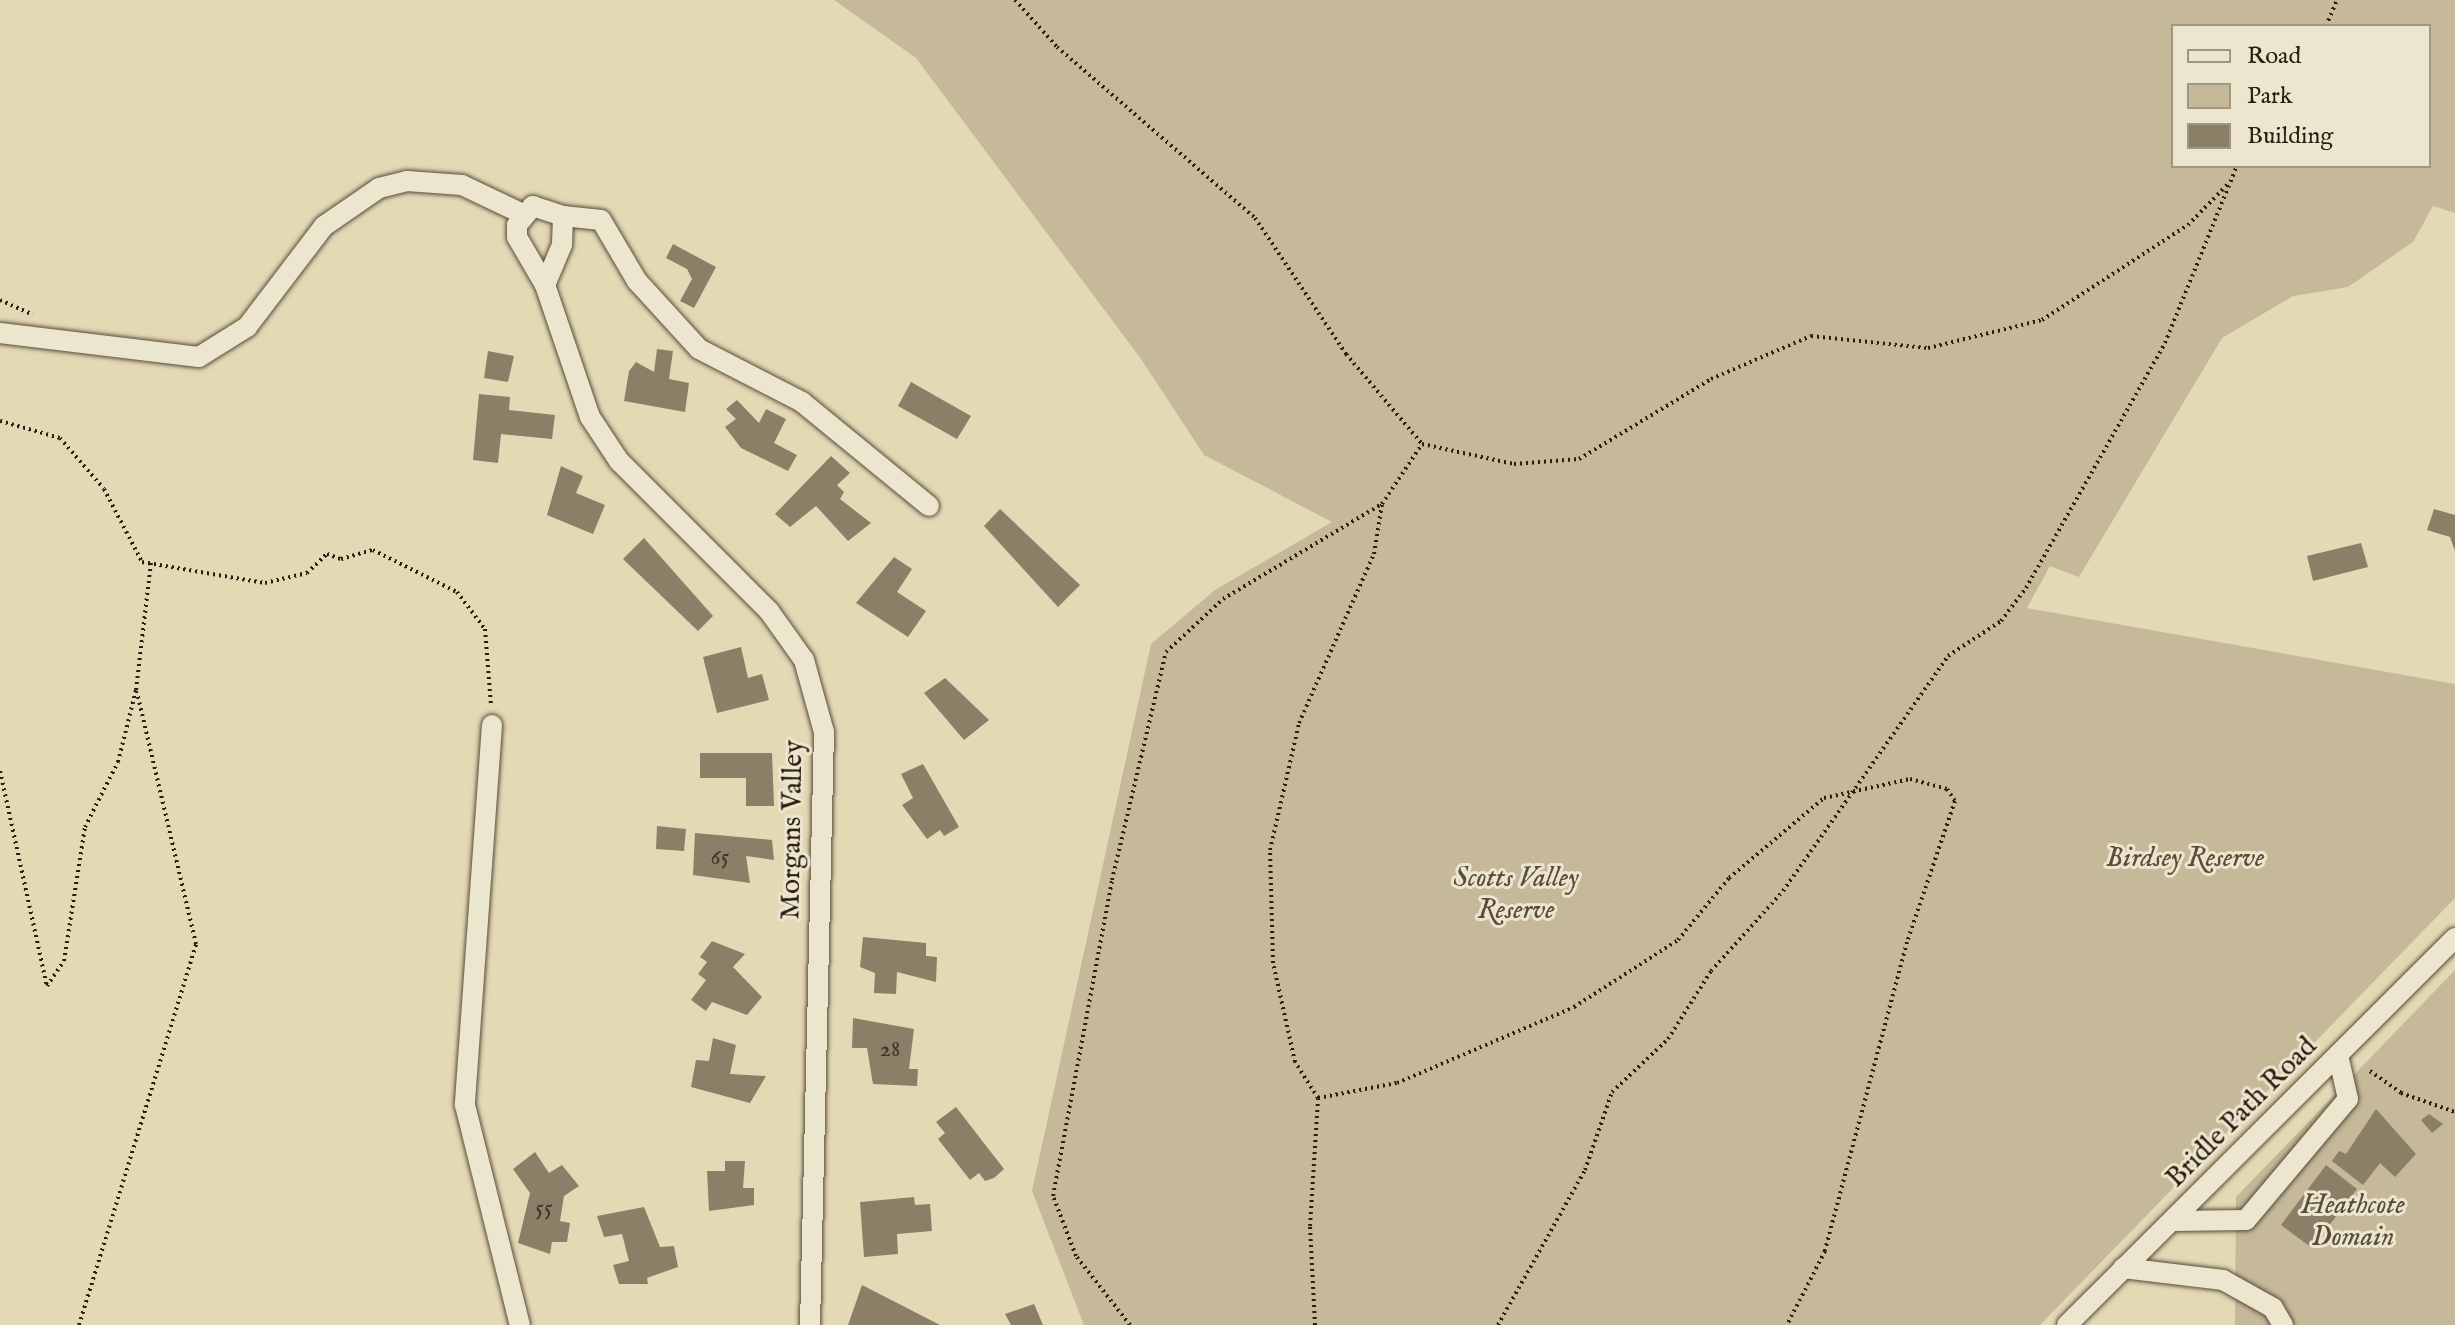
<!DOCTYPE html>
<html>
<head>
<meta charset="utf-8">
<style>
  body { margin:0 }
  #map { position:relative; width:2455px; height:1325px; overflow:hidden; background:#e4d9b5; font-family:"IM FELL English",serif }
  div>[style] { position:absolute }
  [style*='--x'] { left:calc(var(--x)*1px); top:calc(var(--y)*1px); width:calc(var(--w)*1px); rotate:calc(var(--a)*1deg) }
  .green>* { inset:0; background:#c5b999 }
  .building>* { inset:0; background:#8b7f67 }
  .path>* { height:4px; margin-top:-2px; transform-origin:0; background:repeating-linear-gradient(90deg,#2b1d12 0 2px,transparent 0 6px) }
  .roads { filter:drop-shadow(0 0 2px #594c3b) drop-shadow(0 0 2px #594c3b) }
  .minor>* { height:20px; margin:-10px; padding:0 10px; transform-origin:10px; border-radius:10px; background:#ede6cf }
  span { translate:-50% -50%; white-space:nowrap; text-align:center; line-height:1.15; -webkit-text-stroke:6px #ede6cf; paint-order:stroke }
  .number-label { font-size:24px; color:#433627 }
  .number-label span { -webkit-text-stroke-width:0 }
  .street-label { font-size:28px; color:#2b1d12 }
  .park-label { font-size:28px; color:#594c3a; font-style:italic }
  .legend { position:absolute; left:2171px; top:24px; width:260px; height:144px; box-sizing:border-box; background:#ede6cf; border:2px solid #9f9683; margin:0; padding:10px 14px; list-style:none; font-size:24px; color:#2b1d12 }
  .legend li { display:flex; align-items:center; gap:16px; height:40px }
  .legend b { width:40px; border:2px solid #9f9683 }
</style>
</head>
<body>
<div id="map">
  <div class="green">
    <i style="clip-path:polygon(evenodd,834px 0,2455px 0,2455px 213px,2433px 206px,2413px 242px,2348px 287px,2293px 296px,2222px 338px,2079px 577px,2050px 566px,2027px 608px,2455px 684px,2455px 898px,2040px 1325px,1084px 1325px,1032px 1191px,1151px 644px,1215px 590px,1332px 522px,1204px 455px,1141px 359px,916px 58px,834px 0,2429px 26px,2429px 166px,2173px 166px,2173px 26px,2429px 26px)"></i>
    <i style="clip-path:polygon(2455px 970px,2455px 1325px,2235px 1325px,2236px 1197px)"></i>
  </div>
  <div class="building">
    <i style="clip-path:polygon(673px 244px,716px 267px,694px 308px,680px 301px,692px 279px,687px 269px,666px 258px)"></i>
    <i style="clip-path:polygon(657px 349px,673px 351px,669px 379px,689px 383px,685px 412px,624px 401px,629px 371px,636px 362px,654px 372px)"></i>
    <i style="clip-path:polygon(488px 351px,514px 356px,508px 382px,484px 378px)"></i>
    <i style="clip-path:polygon(911px 382px,971px 416px,957px 439px,898px 406px)"></i>
    <i style="clip-path:polygon(479px 394px,510px 397px,509px 410px,555px 415px,552px 439px,501px 434px,498px 463px,473px 460px)"></i>
    <i style="clip-path:polygon(737px 400px,759px 423px,766px 409px,786px 419px,774px 443px,797px 455px,788px 471px,741px 448px,725px 427px,736px 419px,726px 409px)"></i>
    <i style="clip-path:polygon(831px 456px,850px 473px,837px 485px,844px 492px,840px 499px,871px 523px,848px 541px,816px 506px,790px 527px,775px 514px)"></i>
    <i style="clip-path:polygon(561px 466px,583px 476px,576px 493px,605px 505px,593px 534px,547px 515px)"></i>
    <i style="clip-path:polygon(1000px 509px,1080px 585px,1058px 607px,984px 526px)"></i>
    <i style="clip-path:polygon(2434px 509px,2455px 515px,2455px 551px,2450px 537px,2427px 530px)"></i>
    <i style="clip-path:polygon(644px 538px,713px 616px,698px 631px,623px 559px)"></i>
    <i style="clip-path:polygon(2361px 543px,2368px 567px,2313px 581px,2307px 556px)"></i>
    <i style="clip-path:polygon(894px 557px,912px 569px,897px 592px,926px 611px,908px 637px,856px 603px)"></i>
    <i style="clip-path:polygon(741px 647px,748px 678px,762px 674px,769px 700px,717px 713px,703px 657px)"></i>
    <i style="clip-path:polygon(945px 678px,989px 720px,964px 740px,924px 693px)"></i>
    <i style="clip-path:polygon(700px 753px,772px 753px,774px 806px,746px 806px,746px 778px,700px 778px)"></i>
    <i style="clip-path:polygon(923px 764px,959px 827px,944px 836px,940px 830px,927px 839px,902px 805px,913px 798px,901px 774px)"></i>
    <i style="clip-path:polygon(657px 826px,686px 829px,684px 851px,656px 849px)"></i>
    <i style="clip-path:polygon(695px 833px,772px 840px,774px 860px,746px 856px,750px 883px,693px 875px)"></i>
    <i style="clip-path:polygon(863px 937px,926px 943px,926px 956px,937px 957px,936px 982px,897px 972px,896px 994px,874px 993px,875px 973px,860px 967px)"></i>
    <i style="clip-path:polygon(712px 941px,745px 954px,733px 967px,762px 997px,747px 1015px,712px 1002px,706px 1011px,691px 1000px,706px 980px,698px 974px,707px 962px,700px 957px)"></i>
    <i style="clip-path:polygon(853px 1018px,914px 1029px,909px 1069px,918px 1069px,917px 1086px,873px 1084px,867px 1048px,852px 1048px)"></i>
    <i style="clip-path:polygon(713px 1038px,736px 1045px,730px 1074px,766px 1076px,750px 1103px,691px 1087px,696px 1060px,709px 1061px)"></i>
    <i style="clip-path:polygon(956px 1107px,1004px 1169px,994px 1178px,985px 1181px,979px 1173px,970px 1180px,938px 1139px,945px 1133px,936px 1122px)"></i>
    <i style="clip-path:polygon(2376px 1109px,2416px 1154px,2395px 1177px,2380px 1163px,2363px 1185px,2332px 1161px,2339px 1151px,2346px 1154px)"></i>
    <i style="clip-path:polygon(2429px 1114px,2443px 1124px,2432px 1133px,2421px 1120px)"></i>
    <i style="clip-path:polygon(535px 1152px,549px 1173px,562px 1165px,579px 1186px,564px 1196px,560px 1221px,570px 1223px,567px 1242px,552px 1242px,550px 1254px,518px 1243px,530px 1193px,513px 1169px)"></i>
    <i style="clip-path:polygon(725px 1161px,745px 1161px,743px 1188px,754px 1188px,754px 1205px,709px 1211px,707px 1171px,725px 1171px)"></i>
    <i style="clip-path:polygon(2326px 1165px,2357px 1189px,2312px 1248px,2281px 1225px)"></i>
    <i style="clip-path:polygon(914px 1197px,915px 1205px,930px 1204px,932px 1231px,897px 1234px,898px 1254px,864px 1257px,860px 1202px)"></i>
    <i style="clip-path:polygon(644px 1207px,660px 1247px,674px 1246px,678px 1267px,647px 1278px,648px 1284px,619px 1284px,613px 1265px,629px 1261px,622px 1234px,604px 1237px,597px 1216px)"></i>
    <i style="clip-path:polygon(862px 1285px,940px 1325px,848px 1325px)"></i>
    <i style="clip-path:polygon(1034px 1304px,1043px 1325px,1011px 1325px,1005px 1314px)"></i>
  </div>
  <div class="path">
    <i style="--x:1015;--y:0;--w:63;--a:48.2"></i>
    <i style="--x:1057;--y:47;--w:262;--a:40.8"></i>
    <i style="--x:1255;--y:218;--w:164;--a:56.2"></i>
    <i style="--x:1346;--y:354;--w:118;--a:49.8"></i>
    <i style="--x:1422;--y:444;--w:94;--a:12.3"></i>
    <i style="--x:1514;--y:464;--w:65;--a:-4.4"></i>
    <i style="--x:1579;--y:459;--w:154;--a:-31.2"></i>
    <i style="--x:1711;--y:379;--w:109;--a:-23.3"></i>
    <i style="--x:1811;--y:336;--w:118;--a:5.9"></i>
    <i style="--x:1928;--y:348;--w:117;--a:-13.8"></i>
    <i style="--x:2042;--y:320;--w:174;--a:-33.1"></i>
    <i style="--x:2188;--y:225;--w:57;--a:-45.7"></i>
    <i style="--x:2326;--y:26;--w:28;--a:-67"></i>
    <i style="--x:0;--y:300;--w:36;--a:24"></i>
    <i style="--x:0;--y:421;--w:62;--a:15.8"></i>
    <i style="--x:60;--y:438;--w:67;--a:49.2"></i>
    <i style="--x:104;--y:489;--w:82;--a:62.5"></i>
    <i style="--x:142;--y:562;--w:125;--a:9.7"></i>
    <i style="--x:265;--y:583;--w:43;--a:-13.4"></i>
    <i style="--x:307;--y:573;--w:28;--a:-44"></i>
    <i style="--x:327;--y:554;--w:15;--a:20"></i>
    <i style="--x:341;--y:559;--w:33;--a:-16"></i>
    <i style="--x:373;--y:550;--w:94;--a:26.6"></i>
    <i style="--x:457;--y:592;--w:46;--a:52.9"></i>
    <i style="--x:485;--y:629;--w:77;--a:85.5"></i>
    <i style="--x:0;--y:771;--w:220;--a:77.7"></i>
    <i style="--x:47;--y:986;--w:30;--a:-56"></i>
    <i style="--x:64;--y:961;--w:136;--a:-81.1"></i>
    <i style="--x:85;--y:827;--w:73;--a:-63.1"></i>
    <i style="--x:118;--y:762;--w:74;--a:-76"></i>
    <i style="--x:136;--y:690;--w:128;--a:-83.3"></i>
    <i style="--x:2370;--y:1071;--w:38;--a:35"></i>
    <i style="--x:2401;--y:1093;--w:57;--a:19.4"></i>
    <i style="--x:1318;--y:1098;--w:80;--a:-10.8"></i>
    <i style="--x:1397;--y:1083;--w:193;--a:-23.2"></i>
    <i style="--x:1574;--y:1007;--w:124;--a:-32.8"></i>
    <i style="--x:1678;--y:940;--w:80;--a:-50.6"></i>
    <i style="--x:1729;--y:878;--w:124;--a:-40.1"></i>
    <i style="--x:1824;--y:798;--w:88;--a:-12.5"></i>
    <i style="--x:1910;--y:779;--w:38;--a:15"></i>
    <i style="--x:1947;--y:789;--w:14;--a:56"></i>
    <i style="--x:1955;--y:801;--w:149;--a:108.8"></i>
    <i style="--x:1907;--y:942;--w:320;--a:104.9"></i>
    <i style="--x:1825;--y:1251;--w:83;--a:117.2"></i>
    <i style="--x:79;--y:1325;--w:399;--a:-72.9"></i>
    <i style="--x:196;--y:944;--w:259;--a:-103.2"></i>
    <i style="--x:1130;--y:1325;--w:88;--a:-128"></i>
    <i style="--x:1076;--y:1256;--w:64;--a:-111"></i>
    <i style="--x:1053;--y:1196;--w:321;--a:-79.4"></i>
    <i style="--x:1112;--y:880;--w:234;--a:-76.7"></i>
    <i style="--x:1166;--y:652;--w:78;--a:-42.9"></i>
    <i style="--x:1223;--y:599;--w:185;--a:-30.9"></i>
    <i style="--x:1382;--y:504;--w:72;--a:-56.3"></i>
    <i style="--x:1315;--y:1325;--w:99;--a:-92.9"></i>
    <i style="--x:1310;--y:1226;--w:128;--a:-86.4"></i>
    <i style="--x:1318;--y:1098;--w:43;--a:-122.6"></i>
    <i style="--x:1295;--y:1062;--w:101;--a:-102.5"></i>
    <i style="--x:1273;--y:963;--w:113;--a:-91.5"></i>
    <i style="--x:1270;--y:850;--w:130;--a:-77.1"></i>
    <i style="--x:1299;--y:723;--w:185;--a:-66.1"></i>
    <i style="--x:1374;--y:554;--w:51;--a:-80.9"></i>
    <i style="--x:1498;--y:1325;--w:178;--a:-60.7"></i>
    <i style="--x:1585;--y:1170;--w:83;--a:-70.9"></i>
    <i style="--x:1612;--y:1092;--w:77;--a:-43.4"></i>
    <i style="--x:1668;--y:1039;--w:80;--a:-57.7"></i>
    <i style="--x:1711;--y:971;--w:108;--a:-48"></i>
    <i style="--x:1783;--y:891;--w:287;--a:-54.9"></i>
    <i style="--x:1948;--y:656;--w:64;--a:-33.4"></i>
    <i style="--x:2001;--y:621;--w:41;--a:-52.9"></i>
    <i style="--x:2026;--y:588;--w:282;--a:-60.4"></i>
    <i style="--x:2165;--y:343;--w:191;--a:-67.9"></i>
  </div>
  <div class="roads">
    <div class="minor">
      <i style="--x:563;--y:216;--w:38;--a:6"></i>
      <i style="--x:601;--y:220;--w:71;--a:59.5"></i>
      <i style="--x:637;--y:281;--w:92;--a:47.6"></i>
      <i style="--x:699;--y:349;--w:116;--a:27.2"></i>
      <i style="--x:802;--y:402;--w:164;--a:39.3"></i>
      <i style="--x:545;--y:285;--w:43;--a:-67"></i>
      <i style="--x:562;--y:245;--w:29;--a:-88"></i>
      <i style="--x:563;--y:216;--w:32;--a:-162"></i>
      <i style="--x:533;--y:206;--w:25;--a:130"></i>
      <i style="--x:517;--y:225;--w:12;--a:90"></i>
      <i style="--x:517;--y:237;--w:56;--a:59.7"></i>
      <i style="--x:545;--y:285;--w:139;--a:71.2"></i>
      <i style="--x:590;--y:417;--w:53;--a:56.6"></i>
      <i style="--x:619;--y:461;--w:212;--a:45"></i>
      <i style="--x:769;--y:611;--w:60;--a:54.5"></i>
      <i style="--x:804;--y:660;--w:75;--a:74.5"></i>
      <i style="--x:824;--y:732;--w:593;--a:91.35"></i>
      <i style="--x:0;--y:333;--w:200;--a:6.9"></i>
      <i style="--x:199;--y:357;--w:57;--a:-32"></i>
      <i style="--x:247;--y:327;--w:127;--a:-52.7"></i>
      <i style="--x:324;--y:226;--w:67;--a:-34.6"></i>
      <i style="--x:379;--y:188;--w:29;--a:-14"></i>
      <i style="--x:407;--y:181;--w:55;--a:4.2"></i>
      <i style="--x:462;--y:185;--w:68;--a:25.4"></i>
      <i style="--x:492;--y:725;--w:381;--a:94.1"></i>
      <i style="--x:465;--y:1105;--w:227;--a:76"></i>
      <i style="--x:2174;--y:1221;--w:72;--a:-0.8"></i>
      <i style="--x:2246;--y:1220;--w:158;--a:-49.9"></i>
      <i style="--x:2348;--y:1099;--w:45;--a:-102.8"></i>
      <i style="--x:2123;--y:1268;--w:101;--a:6.8"></i>
      <i style="--x:2223;--y:1280;--w:57;--a:29.2"></i>
      <i style="--x:2273;--y:1308;--w:20;--a:60"></i>
      <i style="--x:2067;--y:1325;--w:548;--a:-44.93"></i>
    </div>
  </div>
  <div class="number-label">
    <span style="left:720px;top:858px">65</span>
    <span style="left:890px;top:1050px">28</span>
    <span style="left:544px;top:1209px">55</span>
  </div>
  <div class="street-label">
    <span style="left:793px;top:830px;rotate:-89deg">Morgans Valley</span>
    <span style="left:2242px;top:1113px;rotate:-45deg">Bridle Path Road</span>
  </div>
  <div class="park-label">
    <span style="left:2185px;top:859px">Birdsey Reserve</span>
    <span style="left:1516px;top:895px">Scotts Valley<br>Reserve</span>
    <span style="left:2353px;top:1222px">Heathcote<br>Domain</span>
  </div>
  <ul class="legend">
  <li><b style="height:10px;background:#ede6cf"></b>Road</li>
  <li><b style="height:22px;background:#c5b999"></b>Park</li>
  <li><b style="height:22px;background:#8b7f67"></b>Building</li>
  </ul>
</div>
</body>
</html>
